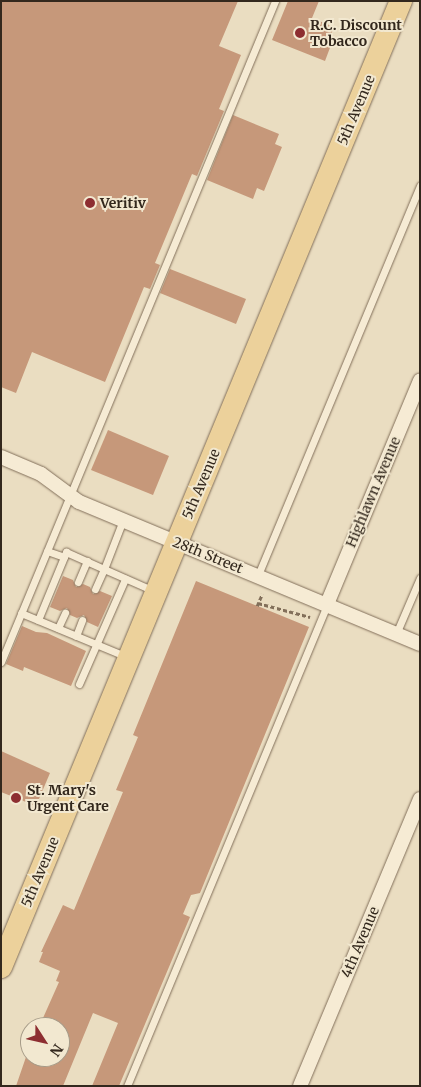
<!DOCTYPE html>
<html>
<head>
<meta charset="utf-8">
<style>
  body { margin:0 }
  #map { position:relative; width:421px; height:1087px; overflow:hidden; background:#eaddc1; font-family:Merriweather,serif }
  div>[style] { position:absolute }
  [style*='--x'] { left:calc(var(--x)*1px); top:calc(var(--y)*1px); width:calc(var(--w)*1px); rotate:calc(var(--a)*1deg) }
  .building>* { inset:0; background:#c6987a }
  .path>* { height:2.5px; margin-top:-1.25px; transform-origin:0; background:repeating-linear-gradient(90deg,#826f5a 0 4px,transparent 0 6.5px) }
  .roads { filter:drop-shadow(0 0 1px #826f5a) drop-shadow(0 0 1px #826f5a) }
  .lane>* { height:7px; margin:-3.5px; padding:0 3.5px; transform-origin:3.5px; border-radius:3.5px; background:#f6ebd4 }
  .street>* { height:14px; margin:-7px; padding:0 7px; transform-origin:7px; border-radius:7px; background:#f6ebd4 }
  .primary>* { height:22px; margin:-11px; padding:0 11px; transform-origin:11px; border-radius:11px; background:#ecd19b }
  .dots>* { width:14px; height:14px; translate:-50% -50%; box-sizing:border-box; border:2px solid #f2e8d0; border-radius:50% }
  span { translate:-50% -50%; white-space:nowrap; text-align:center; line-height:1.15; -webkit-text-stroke:4px #f2e8d0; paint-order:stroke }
  .poi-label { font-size:14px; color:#33281d; font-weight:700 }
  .left { translate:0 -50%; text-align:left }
  .street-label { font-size:14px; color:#33281d }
  .frame { position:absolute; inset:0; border:2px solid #33281d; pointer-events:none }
  .north { position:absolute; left:20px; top:1017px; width:50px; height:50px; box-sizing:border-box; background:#f2e8d0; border:1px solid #a69b88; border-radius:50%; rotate:125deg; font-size:14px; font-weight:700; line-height:20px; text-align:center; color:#33281d }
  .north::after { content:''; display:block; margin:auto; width:18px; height:22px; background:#8d2e31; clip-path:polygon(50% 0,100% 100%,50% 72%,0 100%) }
</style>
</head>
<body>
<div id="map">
  <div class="building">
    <i style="clip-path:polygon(1px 1px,238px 1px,219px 46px,241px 55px,219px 109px,224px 111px,197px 176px,192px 174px,155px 263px,160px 265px,150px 289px,144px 287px,105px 382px,32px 352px,16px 393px,1px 387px)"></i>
    <i style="clip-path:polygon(288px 1px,319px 1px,312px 18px,334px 27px,331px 35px,334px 37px,325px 61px,272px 40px)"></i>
    <i style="clip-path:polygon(233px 115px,279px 134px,275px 144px,282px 147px,264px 191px,257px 188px,253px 199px,207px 180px)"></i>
    <i style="clip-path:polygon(170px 269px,246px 299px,236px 324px,160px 293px)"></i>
    <i style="clip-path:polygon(108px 430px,169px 456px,153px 495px,91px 470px)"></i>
    <i style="clip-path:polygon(63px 576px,73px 580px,76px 587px,83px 584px,90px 587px,93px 594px,100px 591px,112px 596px,98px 627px,87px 622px,84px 615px,77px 618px,70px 615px,67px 608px,60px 611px,50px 607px)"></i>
    <i style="clip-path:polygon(196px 581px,309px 627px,200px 893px,191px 895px,183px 914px,190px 917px,119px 1086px,92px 1086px,118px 1023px,93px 1013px,63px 1086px,16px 1086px,26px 1057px,60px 1057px,60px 1027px,39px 1027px,59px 982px,56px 981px,60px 971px,39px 962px,43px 952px,41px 952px,63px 905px,74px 910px,123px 792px,116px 790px,138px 737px,133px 735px)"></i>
    <i style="clip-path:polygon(22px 626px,36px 632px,47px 633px,86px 651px,71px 686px,24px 667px,23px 671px,6px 664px)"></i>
    <i style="clip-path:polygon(1px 751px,50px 773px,36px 806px,1px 792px)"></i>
  </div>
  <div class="path">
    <i style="--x:258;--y:603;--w:54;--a:15.1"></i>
    <i style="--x:257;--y:606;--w:13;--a:-67"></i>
  </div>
  <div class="roads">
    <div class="lane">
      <i style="--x:123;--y:520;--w:53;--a:111.2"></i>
      <i style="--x:104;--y:569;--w:55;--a:23.7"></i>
      <i style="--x:47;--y:551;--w:18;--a:19"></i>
      <i style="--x:258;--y:575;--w:422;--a:-67.4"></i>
      <i style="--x:78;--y:582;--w:23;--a:-67"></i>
      <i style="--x:21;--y:613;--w:115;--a:22.5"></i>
      <i style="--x:38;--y:620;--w:74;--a:-67.6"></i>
      <i style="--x:66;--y:552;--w:42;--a:24.1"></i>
      <i style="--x:104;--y:569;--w:22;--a:114"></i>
      <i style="--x:58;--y:628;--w:17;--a:-65"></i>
      <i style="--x:396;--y:634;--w:61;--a:-66.8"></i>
      <i style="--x:76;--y:636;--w:17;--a:-69"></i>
      <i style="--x:1;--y:662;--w:716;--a:-67.48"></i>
      <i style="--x:79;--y:684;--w:115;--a:-66.3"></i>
      <i style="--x:127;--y:1086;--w:521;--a:-67.42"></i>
    </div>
    <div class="street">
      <i style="--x:1;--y:457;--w:43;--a:23"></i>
      <i style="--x:41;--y:474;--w:47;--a:36.4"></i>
      <i style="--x:79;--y:502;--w:369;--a:22.6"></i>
      <i style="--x:327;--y:604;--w:242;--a:-67.4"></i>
      <i style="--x:300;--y:1086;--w:311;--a:-67.3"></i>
    </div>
    <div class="primary">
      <i style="--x:1;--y:967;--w:1046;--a:-67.51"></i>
    </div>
  </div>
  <div class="dots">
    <i style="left:300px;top:33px;background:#8d2e31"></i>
    <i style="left:90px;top:203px;background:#8d2e31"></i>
    <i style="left:16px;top:798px;background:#8d2e31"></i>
  </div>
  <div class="poi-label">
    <span class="left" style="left:310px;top:33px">R.C. Discount<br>Tobacco</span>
    <span class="left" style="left:100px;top:203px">Veritiv</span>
    <span class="left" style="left:27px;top:798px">St. Mary's<br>Urgent Care</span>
  </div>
  <div class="street-label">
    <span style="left:356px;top:110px;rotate:-67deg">5th Avenue</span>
    <span style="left:201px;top:484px;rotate:-67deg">5th Avenue</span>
    <span style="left:373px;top:492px;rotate:-67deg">Highlawn Avenue</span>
    <span style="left:208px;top:555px;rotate:22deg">28th Street</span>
    <span style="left:40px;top:872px;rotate:-67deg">5th Avenue</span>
    <span style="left:360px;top:942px;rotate:-67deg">4th Avenue</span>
  </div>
  <div class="frame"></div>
  <div class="north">N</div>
</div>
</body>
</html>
